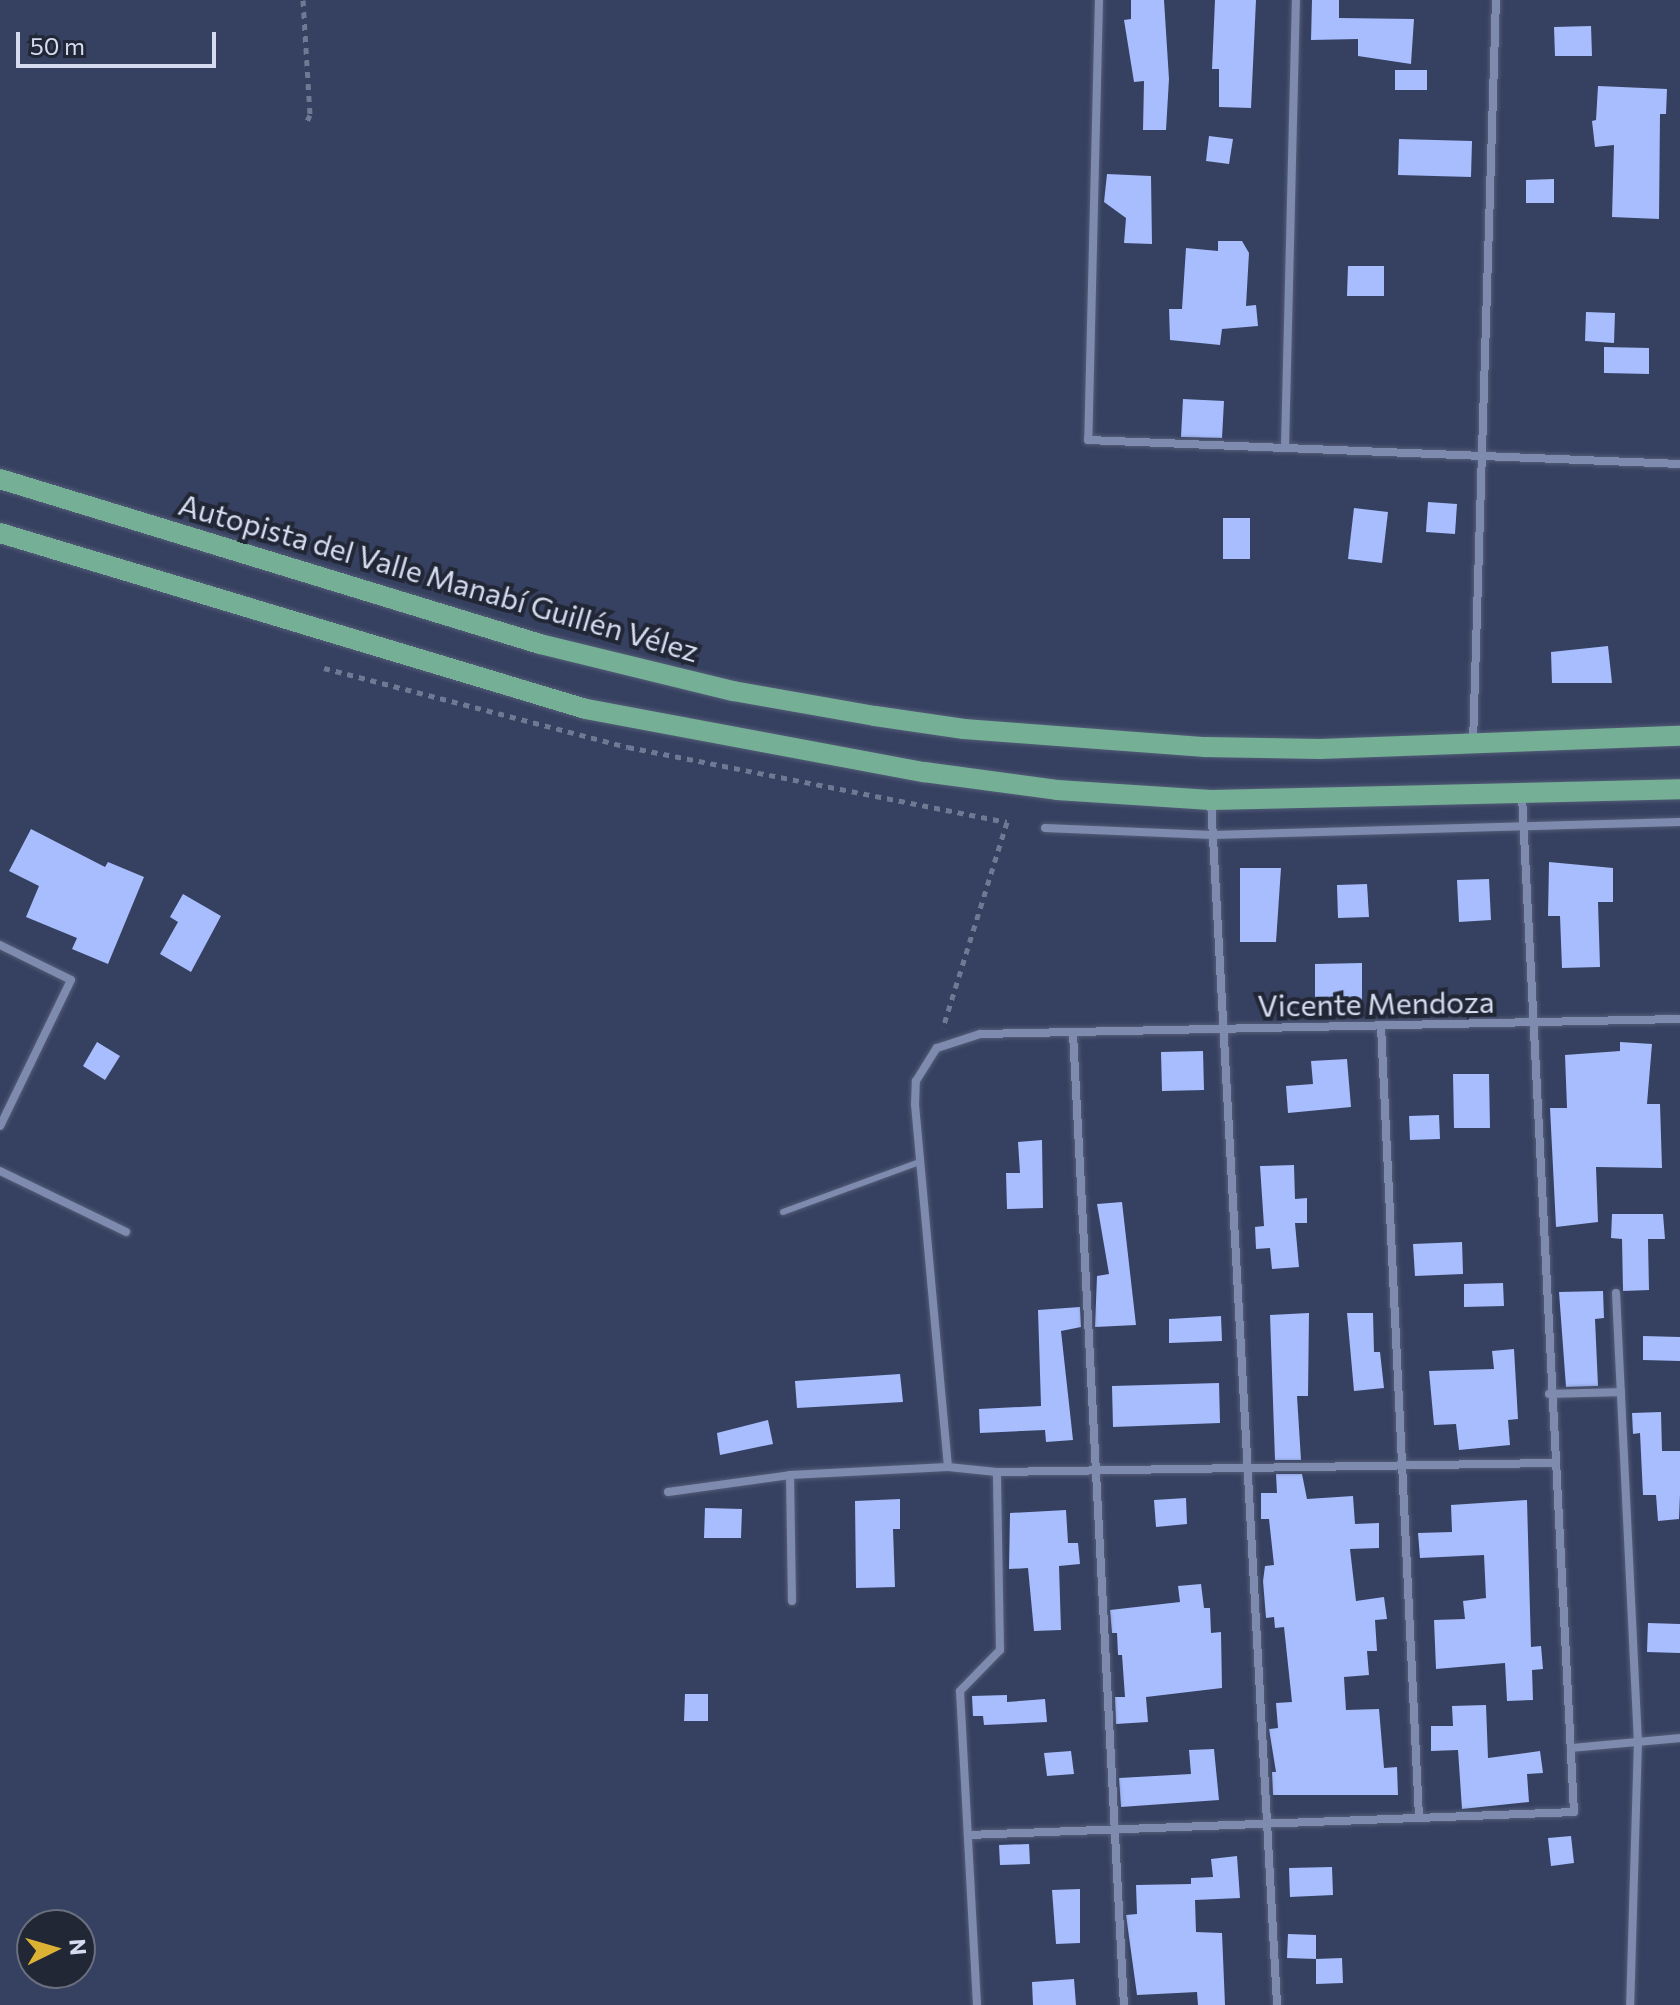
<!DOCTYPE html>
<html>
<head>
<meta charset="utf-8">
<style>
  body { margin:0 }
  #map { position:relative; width:1680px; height:2005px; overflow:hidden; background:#364060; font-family:Commissioner,sans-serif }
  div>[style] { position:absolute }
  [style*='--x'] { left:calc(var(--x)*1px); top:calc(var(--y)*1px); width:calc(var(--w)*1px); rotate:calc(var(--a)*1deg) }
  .building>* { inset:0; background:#a7bdfd }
  .path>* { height:5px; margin-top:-2.5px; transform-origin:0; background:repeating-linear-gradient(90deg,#707994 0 6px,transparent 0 12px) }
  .roads { filter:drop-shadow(0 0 2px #545d78) drop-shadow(0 0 2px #545d78) }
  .service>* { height:6px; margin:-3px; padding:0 3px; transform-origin:3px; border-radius:3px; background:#7e8baf }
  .minor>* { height:8px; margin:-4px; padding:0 4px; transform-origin:4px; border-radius:4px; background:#7e8baf }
  .primary>* { height:20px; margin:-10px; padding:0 10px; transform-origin:10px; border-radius:10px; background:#75b096 }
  span { translate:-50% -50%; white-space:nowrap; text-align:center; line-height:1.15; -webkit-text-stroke:8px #222736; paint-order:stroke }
  .street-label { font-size:30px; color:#d5dcf0 }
  .north { position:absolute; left:16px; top:1909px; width:80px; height:80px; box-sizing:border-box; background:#222736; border:2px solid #6a6f80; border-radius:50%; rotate:85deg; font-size:22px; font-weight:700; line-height:32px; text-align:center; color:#d5dcf0 }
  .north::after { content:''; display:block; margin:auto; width:28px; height:36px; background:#dbb233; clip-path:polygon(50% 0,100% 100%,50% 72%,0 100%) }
  .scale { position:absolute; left:16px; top:32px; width:200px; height:36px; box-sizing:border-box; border:4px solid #d5dcf0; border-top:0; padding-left:10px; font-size:24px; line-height:28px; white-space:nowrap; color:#d5dcf0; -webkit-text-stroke:6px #222736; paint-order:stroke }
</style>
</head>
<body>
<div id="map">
  <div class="building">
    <i style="clip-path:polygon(1131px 0,1164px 0,1169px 79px,1166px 130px,1143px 130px,1144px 81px,1134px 82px,1124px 20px,1131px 19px)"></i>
    <i style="clip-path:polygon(1215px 0,1256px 0,1251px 108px,1219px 107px,1219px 69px,1212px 69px)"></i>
    <i style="clip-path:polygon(1312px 0,1339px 0,1339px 18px,1414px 19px,1411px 64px,1358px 56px,1358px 39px,1311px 40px)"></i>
    <i style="clip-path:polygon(1591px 26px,1592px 56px,1555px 56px,1554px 27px)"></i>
    <i style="clip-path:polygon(1395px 70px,1427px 70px,1427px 90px,1395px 90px)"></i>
    <i style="clip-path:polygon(1598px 86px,1667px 89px,1666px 114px,1660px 114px,1659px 219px,1612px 217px,1614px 145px,1595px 147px,1592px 121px,1596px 120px)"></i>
    <i style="clip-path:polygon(1209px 136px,1233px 139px,1229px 164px,1206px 161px)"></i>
    <i style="clip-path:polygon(1399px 139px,1472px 141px,1471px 177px,1398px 175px)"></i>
    <i style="clip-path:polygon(1107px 174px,1151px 176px,1152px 244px,1124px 243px,1126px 218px,1104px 202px)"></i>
    <i style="clip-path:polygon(1554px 179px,1554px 203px,1526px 203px,1526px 180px)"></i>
    <i style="clip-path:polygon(1218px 241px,1242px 241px,1249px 253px,1246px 306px,1256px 305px,1258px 326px,1222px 329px,1220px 345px,1170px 340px,1169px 309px,1182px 309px,1186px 248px,1218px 251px)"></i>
    <i style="clip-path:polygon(1348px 266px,1384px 266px,1384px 296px,1347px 296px)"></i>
    <i style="clip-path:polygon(1586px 312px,1615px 313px,1614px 343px,1585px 341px)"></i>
    <i style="clip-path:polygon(1604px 347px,1649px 348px,1649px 374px,1604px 373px)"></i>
    <i style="clip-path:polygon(1183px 399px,1224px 401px,1222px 438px,1181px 437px)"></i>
    <i style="clip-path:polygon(1428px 502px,1457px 504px,1455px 534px,1426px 532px)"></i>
    <i style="clip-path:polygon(1354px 508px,1388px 512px,1382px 563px,1348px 559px)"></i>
    <i style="clip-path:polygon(1223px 518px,1250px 518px,1250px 559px,1223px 559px)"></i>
    <i style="clip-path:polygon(1608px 646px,1612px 683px,1552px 683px,1551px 652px)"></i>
    <i style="clip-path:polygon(31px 829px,105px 867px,108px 862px,144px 877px,108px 964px,72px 949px,77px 938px,26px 917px,39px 886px,9px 871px)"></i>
    <i style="clip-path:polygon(1549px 862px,1613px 868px,1613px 902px,1598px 902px,1600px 967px,1562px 968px,1560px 916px,1548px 916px)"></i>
    <i style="clip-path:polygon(1240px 868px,1281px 868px,1276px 942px,1240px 942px)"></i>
    <i style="clip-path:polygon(1489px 879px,1491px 920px,1459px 922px,1457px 880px)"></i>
    <i style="clip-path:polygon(1367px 884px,1369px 917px,1338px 918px,1337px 885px)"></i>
    <i style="clip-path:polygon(183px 894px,221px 916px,191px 972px,160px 954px,178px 922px,170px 917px)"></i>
    <i style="clip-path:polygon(1362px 963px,1362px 1005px,1315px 1005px,1315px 964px)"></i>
    <i style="clip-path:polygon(97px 1042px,120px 1056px,105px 1080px,83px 1066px)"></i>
    <i style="clip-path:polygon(1620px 1042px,1652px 1044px,1647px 1104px,1660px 1104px,1662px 1168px,1596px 1167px,1598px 1222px,1556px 1227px,1550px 1108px,1567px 1108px,1565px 1055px,1620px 1051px)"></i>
    <i style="clip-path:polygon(1203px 1051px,1204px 1090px,1162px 1091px,1161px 1052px)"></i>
    <i style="clip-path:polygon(1347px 1059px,1351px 1107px,1288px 1113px,1286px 1086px,1313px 1084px,1311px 1061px)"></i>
    <i style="clip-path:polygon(1453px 1074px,1489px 1074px,1490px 1128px,1454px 1128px)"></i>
    <i style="clip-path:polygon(1439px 1115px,1440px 1139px,1410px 1140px,1409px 1116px)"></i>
    <i style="clip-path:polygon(1042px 1140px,1043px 1208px,1007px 1209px,1006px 1173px,1020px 1173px,1018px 1142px)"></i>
    <i style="clip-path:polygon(1294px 1165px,1295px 1199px,1307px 1198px,1307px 1223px,1295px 1223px,1299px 1267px,1272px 1269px,1270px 1248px,1256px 1249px,1255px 1227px,1264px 1226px,1260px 1166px)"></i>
    <i style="clip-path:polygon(1122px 1202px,1136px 1325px,1095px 1327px,1097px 1276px,1109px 1274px,1097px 1204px)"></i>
    <i style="clip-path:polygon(1612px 1214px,1663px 1214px,1665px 1239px,1648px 1239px,1649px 1290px,1623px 1291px,1622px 1239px,1611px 1238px)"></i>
    <i style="clip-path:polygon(1462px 1242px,1463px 1274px,1415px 1276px,1413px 1244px)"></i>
    <i style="clip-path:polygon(1503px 1283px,1504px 1306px,1464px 1307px,1464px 1284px)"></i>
    <i style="clip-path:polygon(1603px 1291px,1604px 1318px,1595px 1319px,1598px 1386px,1566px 1387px,1559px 1292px)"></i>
    <i style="clip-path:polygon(1080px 1307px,1081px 1327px,1061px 1331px,1073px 1440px,1046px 1442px,1045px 1430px,980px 1433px,979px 1409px,1041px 1406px,1038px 1310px)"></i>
    <i style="clip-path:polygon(1309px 1313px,1308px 1396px,1297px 1396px,1301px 1460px,1275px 1460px,1270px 1315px)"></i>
    <i style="clip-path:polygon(1347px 1313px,1373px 1313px,1374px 1352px,1380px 1352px,1384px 1388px,1354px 1391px)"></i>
    <i style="clip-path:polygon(1221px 1316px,1222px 1341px,1169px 1343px,1169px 1319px)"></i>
    <i style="clip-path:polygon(1643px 1336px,1680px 1337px,1680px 1361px,1643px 1360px)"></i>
    <i style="clip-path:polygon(1514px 1349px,1518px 1419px,1508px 1420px,1510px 1445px,1459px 1450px,1456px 1424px,1434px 1425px,1429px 1371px,1494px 1369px,1492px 1351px)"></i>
    <i style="clip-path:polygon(900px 1374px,903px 1402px,797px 1408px,795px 1381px)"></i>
    <i style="clip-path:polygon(1219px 1383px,1220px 1423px,1113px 1427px,1112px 1386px)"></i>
    <i style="clip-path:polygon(1661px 1412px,1662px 1451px,1680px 1451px,1680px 1494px,1679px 1519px,1658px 1521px,1656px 1495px,1643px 1495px,1640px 1433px,1633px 1434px,1632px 1413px)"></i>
    <i style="clip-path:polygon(768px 1420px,773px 1444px,720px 1455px,717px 1433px)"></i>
    <i style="clip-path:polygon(1276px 1474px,1302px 1474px,1307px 1499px,1353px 1496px,1355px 1524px,1379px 1523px,1379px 1548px,1350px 1549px,1356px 1601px,1384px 1597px,1387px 1619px,1375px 1620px,1377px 1651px,1367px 1651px,1369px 1675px,1344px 1677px,1346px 1710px,1379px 1709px,1384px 1768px,1397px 1767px,1398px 1795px,1273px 1795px,1272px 1772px,1276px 1772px,1269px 1729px,1278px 1728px,1276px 1703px,1292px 1702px,1284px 1627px,1275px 1628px,1274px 1617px,1266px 1618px,1263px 1581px,1265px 1566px,1274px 1565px,1269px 1519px,1261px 1519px,1261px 1493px,1277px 1493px)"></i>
    <i style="clip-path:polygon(1186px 1498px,1187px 1524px,1156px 1527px,1154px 1500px)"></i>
    <i style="clip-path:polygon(900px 1499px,900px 1529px,893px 1529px,895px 1587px,856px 1588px,855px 1501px)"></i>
    <i style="clip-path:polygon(1527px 1500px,1531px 1647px,1541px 1646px,1543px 1669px,1532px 1670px,1533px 1700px,1507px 1701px,1505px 1663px,1436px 1669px,1434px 1620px,1465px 1619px,1463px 1601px,1486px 1598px,1484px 1555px,1420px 1558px,1418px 1533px,1452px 1532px,1451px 1505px)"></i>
    <i style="clip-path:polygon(705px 1508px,742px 1509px,741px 1538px,704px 1538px)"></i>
    <i style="clip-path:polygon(1066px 1510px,1068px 1543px,1078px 1543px,1080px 1564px,1059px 1566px,1061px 1630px,1034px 1631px,1028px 1568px,1009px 1569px,1010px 1513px)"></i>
    <i style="clip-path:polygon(1201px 1584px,1204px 1608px,1210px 1608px,1211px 1633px,1221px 1632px,1222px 1688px,1146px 1697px,1148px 1722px,1116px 1724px,1115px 1697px,1125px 1697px,1122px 1655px,1118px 1655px,1117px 1633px,1112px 1633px,1110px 1610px,1180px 1602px,1178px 1586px)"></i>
    <i style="clip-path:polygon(1648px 1623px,1680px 1624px,1680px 1653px,1647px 1652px)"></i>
    <i style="clip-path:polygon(685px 1694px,708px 1694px,708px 1721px,684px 1721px)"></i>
    <i style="clip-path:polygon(1007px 1695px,1007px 1702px,1045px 1699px,1047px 1722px,984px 1725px,983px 1716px,973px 1716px,972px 1696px)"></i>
    <i style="clip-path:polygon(1486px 1705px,1488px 1758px,1540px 1751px,1543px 1773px,1527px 1774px,1529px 1802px,1462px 1809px,1458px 1750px,1431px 1751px,1431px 1726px,1453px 1726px,1452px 1706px)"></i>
    <i style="clip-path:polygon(1214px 1749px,1219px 1800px,1121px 1807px,1119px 1778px,1191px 1774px,1189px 1750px)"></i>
    <i style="clip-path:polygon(1071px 1751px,1074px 1774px,1047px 1776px,1044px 1753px)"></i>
    <i style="clip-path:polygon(1571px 1836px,1574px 1863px,1551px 1866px,1548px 1838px)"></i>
    <i style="clip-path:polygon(1029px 1844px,1030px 1864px,1000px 1865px,999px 1845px)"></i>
    <i style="clip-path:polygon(1237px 1856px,1240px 1898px,1195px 1900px,1196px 1932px,1222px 1933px,1225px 2005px,1198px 2005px,1197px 1992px,1137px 1995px,1126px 1915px,1137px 1914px,1136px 1885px,1191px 1884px,1191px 1878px,1213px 1877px,1211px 1859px)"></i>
    <i style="clip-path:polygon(1332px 1867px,1333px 1895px,1290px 1897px,1289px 1868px)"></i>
    <i style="clip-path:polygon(1080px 1889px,1080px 1943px,1056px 1944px,1052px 1890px)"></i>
    <i style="clip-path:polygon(1288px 1934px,1316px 1935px,1316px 1959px,1287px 1958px)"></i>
    <i style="clip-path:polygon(1342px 1958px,1343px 1983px,1316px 1984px,1316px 1959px)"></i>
    <i style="clip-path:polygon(1074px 1979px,1076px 2005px,1033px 2005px,1032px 1982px)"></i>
  </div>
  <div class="path">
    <i style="--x:303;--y:0;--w:115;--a:86.5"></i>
    <i style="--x:310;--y:115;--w:11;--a:117"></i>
    <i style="--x:324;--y:668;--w:314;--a:14.6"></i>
    <i style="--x:628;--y:747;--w:386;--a:11.2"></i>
    <i style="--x:1007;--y:822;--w:216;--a:107.3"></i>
  </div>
  <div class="roads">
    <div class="service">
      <i style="--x:783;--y:1212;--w:146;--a:-20.1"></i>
    </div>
    <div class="minor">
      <i style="--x:1099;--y:0;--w:440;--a:91.4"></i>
      <i style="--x:1088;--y:440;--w:592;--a:2.32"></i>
      <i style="--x:1285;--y:447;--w:447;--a:-88.6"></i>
      <i style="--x:1473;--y:743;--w:743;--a:-88.23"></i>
      <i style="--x:1211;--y:801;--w:1206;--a:86.86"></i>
      <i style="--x:1045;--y:828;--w:167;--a:2.4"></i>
      <i style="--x:1212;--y:835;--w:468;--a:-1.6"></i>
      <i style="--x:0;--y:945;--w:79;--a:26.2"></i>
      <i style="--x:71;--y:980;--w:162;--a:115.9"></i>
      <i style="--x:1381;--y:1026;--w:791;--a:87.25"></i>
      <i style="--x:1073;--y:1033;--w:973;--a:87"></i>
      <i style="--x:0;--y:1171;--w:140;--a:25.8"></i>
      <i style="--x:1616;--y:1293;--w:449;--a:87.2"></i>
      <i style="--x:1638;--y:1741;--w:264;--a:91.7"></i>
      <i style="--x:1549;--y:1394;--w:72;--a:-1.6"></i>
      <i style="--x:948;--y:1467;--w:364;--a:-95.2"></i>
      <i style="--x:915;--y:1105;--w:24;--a:-88"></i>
      <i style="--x:916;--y:1081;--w:39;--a:-58"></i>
      <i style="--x:937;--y:1048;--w:45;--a:-18"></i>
      <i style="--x:980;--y:1034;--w:700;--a:-1.23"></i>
      <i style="--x:790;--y:1475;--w:126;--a:89.1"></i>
      <i style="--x:668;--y:1492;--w:123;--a:-7.9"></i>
      <i style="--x:790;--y:1475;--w:158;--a:-2.9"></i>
      <i style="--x:948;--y:1467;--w:49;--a:5.8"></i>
      <i style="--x:997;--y:1472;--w:556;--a:-0.93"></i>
      <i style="--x:1571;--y:1748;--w:109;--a:-5.2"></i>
      <i style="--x:968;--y:1835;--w:606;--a:-2.17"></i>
      <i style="--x:1574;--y:1812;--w:1018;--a:-92.93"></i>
      <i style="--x:977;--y:2005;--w:314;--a:-93.1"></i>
      <i style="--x:960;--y:1691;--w:57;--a:-45.7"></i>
      <i style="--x:1000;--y:1650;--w:178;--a:-91"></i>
    </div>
    <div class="primary">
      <i style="--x:0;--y:479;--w:565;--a:16.99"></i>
      <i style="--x:540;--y:644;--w:199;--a:13.7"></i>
      <i style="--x:733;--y:691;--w:144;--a:10"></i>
      <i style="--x:875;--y:716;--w:90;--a:8.3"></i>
      <i style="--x:964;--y:729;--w:242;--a:4.3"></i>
      <i style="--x:1205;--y:747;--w:115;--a:1"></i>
      <i style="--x:1320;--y:749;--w:360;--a:-2.1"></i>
      <i style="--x:0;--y:533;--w:612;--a:16.72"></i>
      <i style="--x:586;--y:709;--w:344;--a:10.6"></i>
      <i style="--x:924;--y:772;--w:134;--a:7.7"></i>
      <i style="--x:1057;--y:790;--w:154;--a:3.7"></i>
      <i style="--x:1211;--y:800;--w:469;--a:-1.3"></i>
    </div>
  </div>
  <div class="street-label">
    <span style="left:439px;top:577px;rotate:16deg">Autopista del Valle Manabí Guillén Vélez</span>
    <span style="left:1376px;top:1003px;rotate:-1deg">Vicente Mendoza</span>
  </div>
  <div class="north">N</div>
  <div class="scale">50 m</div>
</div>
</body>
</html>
